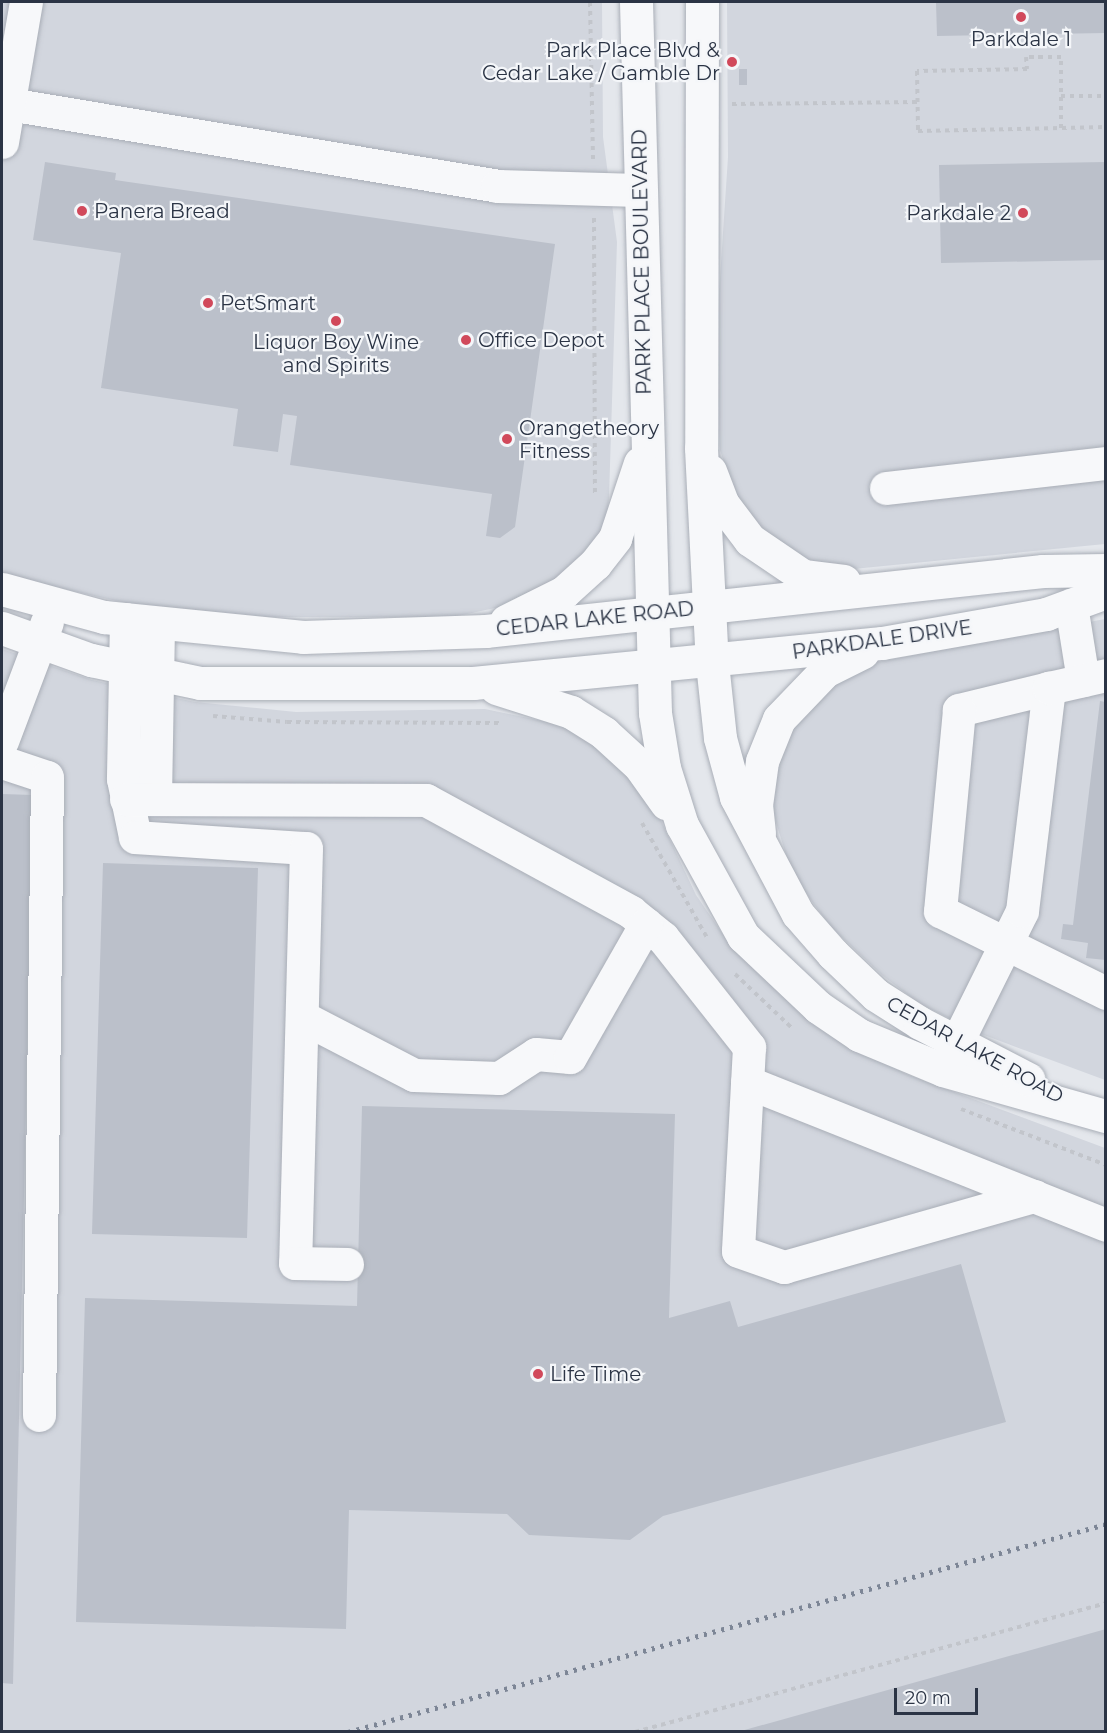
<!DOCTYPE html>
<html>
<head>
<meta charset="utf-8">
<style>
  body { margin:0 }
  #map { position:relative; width:1107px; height:1733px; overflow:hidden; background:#e4e7ec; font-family:Montserrat,sans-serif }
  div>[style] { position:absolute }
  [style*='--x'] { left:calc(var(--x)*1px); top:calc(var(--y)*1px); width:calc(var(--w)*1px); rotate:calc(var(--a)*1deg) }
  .built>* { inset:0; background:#d2d6de }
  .building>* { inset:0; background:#bbc0ca }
  .path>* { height:4px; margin-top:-2px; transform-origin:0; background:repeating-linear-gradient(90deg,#c2c5cb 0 4.5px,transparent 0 9px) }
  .roads { filter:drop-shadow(0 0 2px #a9aeb7) drop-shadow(0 0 2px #a9aeb7) }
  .minor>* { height:33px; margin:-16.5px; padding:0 16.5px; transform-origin:16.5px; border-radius:16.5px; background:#f7f8fa }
  .rail>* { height:4.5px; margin-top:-2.25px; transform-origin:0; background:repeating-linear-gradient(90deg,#7d8696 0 3px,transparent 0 9px) }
  .dots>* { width:16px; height:16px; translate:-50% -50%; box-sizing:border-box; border:3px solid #f4f6f9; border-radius:50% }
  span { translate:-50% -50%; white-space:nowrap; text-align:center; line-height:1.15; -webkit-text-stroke:4.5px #f4f6f9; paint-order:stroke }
  .poi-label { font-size:20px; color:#2b3445 }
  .right { translate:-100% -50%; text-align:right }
  .left { translate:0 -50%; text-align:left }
  .street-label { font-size:20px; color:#2b3445 }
  .frame { position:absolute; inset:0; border:3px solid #2b3445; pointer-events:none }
  .scale { position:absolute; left:894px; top:1688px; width:84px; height:27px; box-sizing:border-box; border:3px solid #2b3445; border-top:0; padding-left:8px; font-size:18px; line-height:21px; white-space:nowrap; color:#2b3445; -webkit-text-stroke:4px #f4f6f9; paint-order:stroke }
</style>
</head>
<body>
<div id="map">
  <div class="built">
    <i style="clip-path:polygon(2px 2px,602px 2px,603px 137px,617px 242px,609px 497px,607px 520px,593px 544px,554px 582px,513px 604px,453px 617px,268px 617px,139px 606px,2px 575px)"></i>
    <i style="clip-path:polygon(727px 2px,1105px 2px,1105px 544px,843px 570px,795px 555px,755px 523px,734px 493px,720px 450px,716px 339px,728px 157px)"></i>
    <i style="clip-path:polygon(1105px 619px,1105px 1080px,984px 1035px,920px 1004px,882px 975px,830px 926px,792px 874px,771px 806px,779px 750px,791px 728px,811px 702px,850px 673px,877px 662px)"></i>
    <i style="clip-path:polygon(2px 649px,92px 680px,195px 702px,296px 712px,485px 709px,557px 724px,589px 741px,625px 771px,655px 808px,696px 895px,733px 949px,817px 1027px,906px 1074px,1105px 1148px,1105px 1731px,2px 1731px)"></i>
  </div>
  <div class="building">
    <i style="clip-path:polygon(936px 2px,1106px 2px,1106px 33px,937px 36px)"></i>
    <i style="clip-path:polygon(739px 69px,747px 69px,747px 85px,739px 85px)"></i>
    <i style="clip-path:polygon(45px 162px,116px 173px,115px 180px,555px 244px,515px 527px,500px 538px,486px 536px,492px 494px,290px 465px,297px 416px,283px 414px,278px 452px,233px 446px,238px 409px,101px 388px,121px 253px,33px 240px)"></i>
    <i style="clip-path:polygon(1106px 162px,1106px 260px,941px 263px,939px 165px)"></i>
    <i style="clip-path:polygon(1100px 701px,1106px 702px,1106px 960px,1086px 958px,1088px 943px,1061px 939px,1063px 924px,1073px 925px)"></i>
    <i style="clip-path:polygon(2px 794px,33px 795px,13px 1684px,2px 1683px)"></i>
    <i style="clip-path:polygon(103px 863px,258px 868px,247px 1238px,92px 1234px)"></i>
    <i style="clip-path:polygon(362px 1106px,675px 1114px,669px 1318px,730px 1301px,738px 1327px,961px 1264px,1006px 1422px,663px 1516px,630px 1540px,529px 1535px,507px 1514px,349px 1510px,346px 1629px,76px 1622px,85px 1298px,357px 1306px)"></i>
    <i style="clip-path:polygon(1106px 1629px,1106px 1732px,741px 1732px,741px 1731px)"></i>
  </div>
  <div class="path">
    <i style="--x:590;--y:2;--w:157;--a:88.9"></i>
    <i style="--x:1061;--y:96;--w:45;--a:0"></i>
    <i style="--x:732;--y:104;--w:185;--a:-0.6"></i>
    <i style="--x:1061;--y:128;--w:71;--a:-90"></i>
    <i style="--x:1061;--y:57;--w:35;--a:180"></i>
    <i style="--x:1026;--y:57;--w:12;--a:85"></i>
    <i style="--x:1027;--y:69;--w:110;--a:179"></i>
    <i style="--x:917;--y:71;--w:60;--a:89"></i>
    <i style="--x:918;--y:131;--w:188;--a:-1.2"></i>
    <i style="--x:594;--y:218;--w:277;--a:89.8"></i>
    <i style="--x:213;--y:716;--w:74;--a:4.6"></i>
    <i style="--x:287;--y:722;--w:212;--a:0.3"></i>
    <i style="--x:642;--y:823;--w:133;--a:60.4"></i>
    <i style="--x:735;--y:974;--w:79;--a:43.5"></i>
    <i style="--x:961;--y:1109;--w:155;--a:21.1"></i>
    <i style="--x:635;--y:1732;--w:488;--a:-15.3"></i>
  </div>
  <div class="roads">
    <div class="minor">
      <i style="--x:636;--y:2;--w:711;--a:88.47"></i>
      <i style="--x:655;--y:713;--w:56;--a:80.7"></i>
      <i style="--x:664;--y:768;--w:60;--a:72.5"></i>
      <i style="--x:682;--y:825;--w:127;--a:61.2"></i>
      <i style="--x:743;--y:936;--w:103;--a:43.4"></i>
      <i style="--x:818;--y:1007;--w:50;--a:34.3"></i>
      <i style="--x:859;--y:1035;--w:91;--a:22.6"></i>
      <i style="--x:943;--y:1070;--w:169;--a:15.8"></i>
      <i style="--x:702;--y:2;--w:446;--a:90.1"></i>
      <i style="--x:701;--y:448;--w:215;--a:87.1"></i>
      <i style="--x:712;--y:663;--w:75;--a:83.9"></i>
      <i style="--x:720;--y:738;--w:61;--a:74.8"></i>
      <i style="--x:736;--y:797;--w:132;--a:62.1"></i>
      <i style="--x:798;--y:914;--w:53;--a:48.8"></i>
      <i style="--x:833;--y:954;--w:59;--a:43.6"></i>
      <i style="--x:876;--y:995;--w:52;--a:32.5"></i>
      <i style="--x:920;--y:1023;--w:122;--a:27.4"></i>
      <i style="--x:9;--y:104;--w:495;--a:9.5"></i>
      <i style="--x:497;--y:186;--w:143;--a:1.6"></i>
      <i style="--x:2;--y:142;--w:142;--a:-80.3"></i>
      <i style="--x:710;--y:471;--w:34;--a:69"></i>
      <i style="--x:722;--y:503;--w:46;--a:52.9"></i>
      <i style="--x:750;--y:540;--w:64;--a:34.2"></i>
      <i style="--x:803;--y:576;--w:41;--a:7"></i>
      <i style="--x:886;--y:488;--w:221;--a:-6.5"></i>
      <i style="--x:2;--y:589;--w:106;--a:15.4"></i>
      <i style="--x:104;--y:617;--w:200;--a:5.7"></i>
      <i style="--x:303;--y:637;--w:183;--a:-1.9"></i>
      <i style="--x:486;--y:631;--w:560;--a:-6.15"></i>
      <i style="--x:1043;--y:571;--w:63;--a:-0.9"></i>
      <i style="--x:1071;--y:605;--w:76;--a:80.9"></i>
      <i style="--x:126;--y:619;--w:160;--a:91.1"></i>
      <i style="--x:123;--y:779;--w:59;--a:78.3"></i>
      <i style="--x:135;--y:837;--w:171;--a:3.7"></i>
      <i style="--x:306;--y:848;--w:415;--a:91.5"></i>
      <i style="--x:295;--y:1263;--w:52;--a:1.1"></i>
      <i style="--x:506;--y:621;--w:65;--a:-26.6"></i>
      <i style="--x:564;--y:592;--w:42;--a:-42.1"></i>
      <i style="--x:595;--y:564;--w:33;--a:-52"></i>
      <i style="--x:615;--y:538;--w:79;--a:-71.6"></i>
      <i style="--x:2;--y:628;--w:95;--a:19.8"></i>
      <i style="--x:91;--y:660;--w:111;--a:11.9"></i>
      <i style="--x:200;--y:683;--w:273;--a:0"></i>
      <i style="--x:473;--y:683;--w:411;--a:-5.6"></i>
      <i style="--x:882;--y:643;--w:167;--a:-10"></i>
      <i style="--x:1046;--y:614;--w:64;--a:-20.1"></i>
      <i style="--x:496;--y:688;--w:79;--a:17.7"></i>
      <i style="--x:571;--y:712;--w:39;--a:32"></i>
      <i style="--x:604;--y:733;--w:47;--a:42.4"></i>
      <i style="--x:639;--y:765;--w:47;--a:54.6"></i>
      <i style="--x:1049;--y:688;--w:93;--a:166.3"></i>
      <i style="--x:959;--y:710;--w:202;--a:95.4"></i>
      <i style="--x:940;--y:911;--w:185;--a:26.3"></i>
      <i style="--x:2;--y:741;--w:127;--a:-69.3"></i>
      <i style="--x:2;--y:762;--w:47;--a:18.4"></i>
      <i style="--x:47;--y:777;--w:638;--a:90.72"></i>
      <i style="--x:155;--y:798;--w:174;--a:-89"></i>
      <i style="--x:126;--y:799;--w:300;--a:0.2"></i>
      <i style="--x:426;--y:800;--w:234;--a:28.6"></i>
      <i style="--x:631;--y:912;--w:41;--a:39.1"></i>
      <i style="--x:663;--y:938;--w:139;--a:51.7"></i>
      <i style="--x:749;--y:1047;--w:204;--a:93.1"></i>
      <i style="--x:738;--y:1251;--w:49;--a:19.2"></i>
      <i style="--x:784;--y:1267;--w:260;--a:-15.9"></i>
      <i style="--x:759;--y:833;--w:28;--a:-96"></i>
      <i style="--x:756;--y:805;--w:44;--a:-82.2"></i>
      <i style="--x:762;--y:761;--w:45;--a:-68"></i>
      <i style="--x:779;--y:719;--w:66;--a:-46.2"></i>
      <i style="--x:825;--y:671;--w:42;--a:-26.6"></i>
      <i style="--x:302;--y:1017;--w:126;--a:27.4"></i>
      <i style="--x:414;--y:1075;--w:85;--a:2"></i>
      <i style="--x:499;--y:1078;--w:44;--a:-33"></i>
      <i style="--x:536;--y:1054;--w:34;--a:5"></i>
      <i style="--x:570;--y:1057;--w:153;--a:-60.3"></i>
      <i style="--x:948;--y:1060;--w:166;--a:-63.6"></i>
      <i style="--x:1022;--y:911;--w:225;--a:-83.1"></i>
      <i style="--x:1049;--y:688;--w:58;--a:-12.8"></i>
      <i style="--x:747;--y:1082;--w:386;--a:21.7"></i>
    </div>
  </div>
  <div class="rail">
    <i style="--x:348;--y:1732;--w:786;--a:-15.34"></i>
  </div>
  <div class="dots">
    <i style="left:1021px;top:17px;background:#d1495b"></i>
    <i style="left:732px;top:62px;background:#d1495b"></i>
    <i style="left:82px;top:211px;background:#d1495b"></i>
    <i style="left:1023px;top:213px;background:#d1495b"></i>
    <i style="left:208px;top:303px;background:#d1495b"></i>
    <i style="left:336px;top:321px;background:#d1495b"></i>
    <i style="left:466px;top:340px;background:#d1495b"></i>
    <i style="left:507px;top:439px;background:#d1495b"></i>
    <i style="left:538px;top:1374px;background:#d1495b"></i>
  </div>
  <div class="poi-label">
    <span style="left:1021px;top:39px">Parkdale 1</span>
    <span class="right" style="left:720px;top:62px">Park Place Blvd &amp;<br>Cedar Lake / Gamble Dr</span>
    <span class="left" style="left:94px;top:211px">Panera Bread</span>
    <span class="right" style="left:1011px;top:213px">Parkdale 2</span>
    <span class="left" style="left:220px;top:303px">PetSmart</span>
    <span class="left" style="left:478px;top:340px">Office Depot</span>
    <span style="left:336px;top:354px">Liquor Boy Wine<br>and Spirits</span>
    <span class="left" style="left:519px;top:440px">Orangetheory<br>Fitness</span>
    <span class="left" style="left:550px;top:1374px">Life Time</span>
  </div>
  <div class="street-label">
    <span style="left:642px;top:262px;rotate:-91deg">PARK PLACE BOULEVARD</span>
    <span style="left:595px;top:619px;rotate:-6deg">CEDAR LAKE ROAD</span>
    <span style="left:882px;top:640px;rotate:-8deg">PARKDALE DRIVE</span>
    <span style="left:975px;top:1050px;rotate:29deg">CEDAR LAKE ROAD</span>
  </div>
  <div class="frame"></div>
  <div class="scale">20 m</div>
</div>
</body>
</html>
